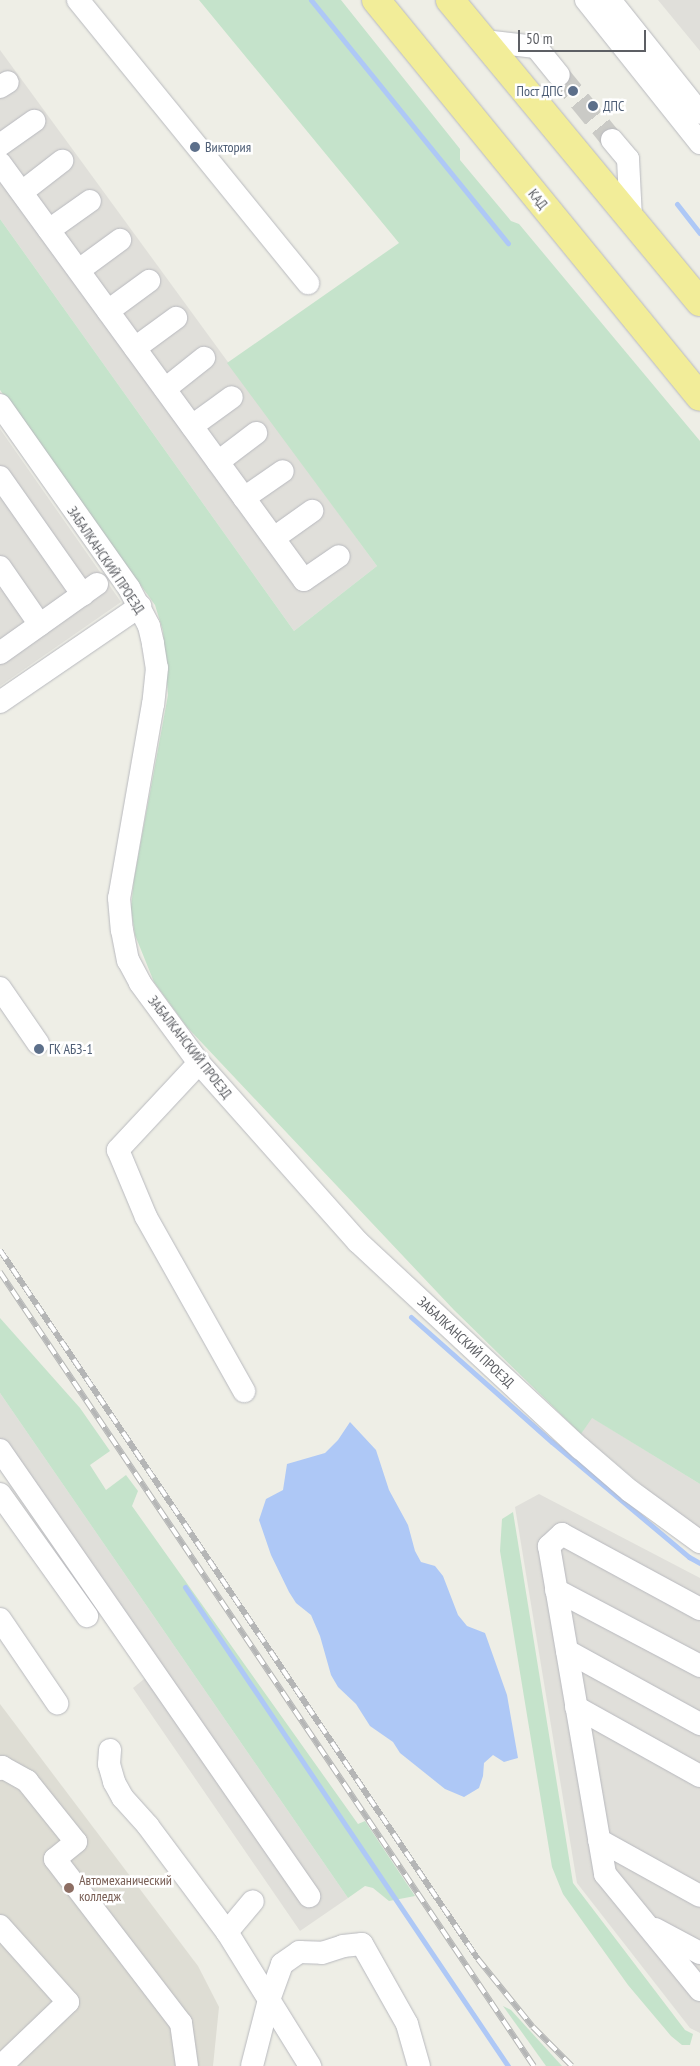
<!DOCTYPE html>
<html>
<head>
<meta charset="utf-8">
<style>
  body { margin:0 }
  #map { position:relative; width:700px; height:2066px; overflow:hidden; background:#eeeee6; font-family:"PT Sans Narrow",sans-serif }
  div>[style] { position:absolute }
  [style*='--x'] { left:calc(var(--x)*1px); top:calc(var(--y)*1px); width:calc(var(--w)*1px); rotate:calc(var(--a)*1deg) }
  .industrial>* { inset:0; background:#e0dfda }
  .education>* { inset:0; background:#deddd4 }
  .green>* { inset:0; background:#c5e3cb }
  .water>* { inset:0; background:#aec8f6 }
  .stream>* { height:5px; margin:-2.5px; padding:0 2.5px; transform-origin:2.5px; border-radius:2.5px; background:#aec8f6 }
  .minor-tunnel>* { height:22px; margin-top:-11px; transform-origin:0; background:repeating-linear-gradient(90deg,#cacac6 0 22px,transparent 0 33px) }
  .roads { filter:drop-shadow(0 0 1px #b8b9be) drop-shadow(0 0 1px #b8b9be) }
  .minor>* { height:22px; margin:-11px; padding:0 11px; transform-origin:11px; border-radius:11px; background:#fff }
  .highway>* { height:28px; margin:-14px; padding:0 14px; transform-origin:14px; border-radius:14px; background:#f2ed99 }
  .rail>* { height:5.5px; margin-top:-2.75px; transform-origin:0; background:repeating-linear-gradient(90deg,#fff 0 11px,#b5b6b6 0 22px); box-sizing:border-box; border-block:1px solid #b5b6b6 }
  .dots>* { width:14px; height:14px; translate:-50% -50%; box-sizing:border-box; border:2px solid #fff; border-radius:50% }
  span { translate:-50% -50%; white-space:nowrap; text-align:center; line-height:1.15; -webkit-text-stroke:5px #fff; paint-order:stroke }
  .service-label { font-size:14px; color:#4e5e75 }
  .right { translate:-100% -50%; text-align:right }
  .left { translate:0 -50%; text-align:left }
  .street-label { font-size:14px; color:#5d5f64 }
  .education-label { font-size:14px; color:#785e54 }
  .scale { position:absolute; left:518px; top:30px; width:128px; height:22px; box-sizing:border-box; border:2px solid #5d5f64; border-top:0; padding-left:6px; font-size:15px; line-height:18px; white-space:nowrap; color:#5d5f64; -webkit-text-stroke:4px #fff; paint-order:stroke }
</style>
</head>
<body>
<div id="map">
  <div class="industrial">
    <i style="clip-path:polygon(658px 0,700px 0,700px 51px)"></i>
    <i style="clip-path:polygon(0 50px,377px 566px,294px 631px,0 219px)"></i>
    <i style="clip-path:polygon(0 429px,121px 602px,0 686px)"></i>
    <i style="clip-path:polygon(0 1393px,348px 1898px,300px 1931px,133px 1688px,149px 1675px,0 1464px)"></i>
    <i style="clip-path:polygon(591px 1417px,700px 1484px,700px 1531px,663px 1503px,581px 1434px)"></i>
    <i style="clip-path:polygon(539px 1494px,700px 1578px,700px 2033px,690px 2028px,577px 1883px,515px 1507px)"></i>
  </div>
  <div class="education">
    <i style="clip-path:polygon(0 1704px,198px 1966px,219px 2007px,213px 2066px,0 2066px)"></i>
  </div>
  <div class="green">
    <i style="clip-path:polygon(199px 0,341px 0,460px 149px,460px 160px,511px 221px,519px 224px,700px 441px,700px 1484px,592px 1418px,581px 1434px,454px 1310px,187px 1027px,154px 982px,135px 935px,131px 908px,134px 879px,168px 695px,163px 631px,155px 605px,0 390px,0 219px,294px 631px,377px 566px,227px 363px,399px 243px)"></i>
    <i style="clip-path:polygon(0 1318px,80px 1408px,110px 1451px,90px 1465px,106px 1490px,126px 1475px,138px 1491px,132px 1506px,358px 1824px,365px 1821px,415px 1896px,389px 1901px,373px 1888px,365px 1886px,348px 1898px,0 1393px)"></i>
    <i style="clip-path:polygon(513px 1512px,573px 1883px,685px 2030px,693px 2034px,690px 2045px,682px 2045px,671px 2036px,628px 1985px,563px 1894px,552px 1867px,500px 1551px,502px 1519px)"></i>
    <i style="clip-path:polygon(503px 2006px,511px 2010px,562px 2066px,546px 2066px)"></i>
  </div>
  <div class="water">
    <i style="clip-path:polygon(350px 1422px,376px 1450px,389px 1490px,408px 1525px,415px 1551px,421px 1562px,435px 1566px,443px 1576px,458px 1615px,467px 1626px,485px 1633px,507px 1695px,518px 1758px,504px 1762px,493px 1755px,484px 1763px,483px 1776px,479px 1788px,464px 1797px,445px 1789px,400px 1753px,393px 1742px,370px 1726px,356px 1704px,338px 1687px,331px 1675px,320px 1636px,311px 1615px,296px 1603px,289px 1592px,271px 1555px,259px 1520px,266px 1499px,283px 1490px,287px 1464px,325px 1453px,338px 1440px)"></i>
  </div>
  <div class="stream">
    <i style="--x:311;--y:0;--w:313;--a:51"></i>
    <i style="--x:677;--y:204;--w:37;--a:52"></i>
    <i style="--x:411;--y:1317;--w:188;--a:41.6"></i>
    <i style="--x:552;--y:1442;--w:179;--a:40"></i>
    <i style="--x:689;--y:1557;--w:13;--a:29"></i>
    <i style="--x:185;--y:1587;--w:578;--a:56.01"></i>
  </div>
  <div class="minor-tunnel">
    <i style="--x:559;--y:75;--w:84;--a:50.8"></i>
  </div>
  <div class="roads">
    <div class="minor">
      <i style="--x:78;--y:0;--w:365;--a:50.9"></i>
      <i style="--x:586;--y:0;--w:183;--a:51.4"></i>
      <i style="--x:610;--y:0;--w:144;--a:51.5"></i>
      <i style="--x:484;--y:41;--w:52;--a:6.6"></i>
      <i style="--x:536;--y:47;--w:36;--a:51"></i>
      <i style="--x:0;--y:87;--w:9;--a:-32"></i>
      <i style="--x:612;--y:140;--w:25;--a:50"></i>
      <i style="--x:628;--y:159;--w:59;--a:87.1"></i>
      <i style="--x:0;--y:145;--w:42;--a:-35.2"></i>
      <i style="--x:0;--y:163;--w:516;--a:53.91"></i>
      <i style="--x:304;--y:580;--w:42;--a:-34.4"></i>
      <i style="--x:22;--y:192;--w:51;--a:-37.8"></i>
      <i style="--x:49;--y:230;--w:50;--a:-35.3"></i>
      <i style="--x:79;--y:270;--w:51;--a:-36.2"></i>
      <i style="--x:108;--y:311;--w:51;--a:-36.2"></i>
      <i style="--x:135;--y:348;--w:51;--a:-36.2"></i>
      <i style="--x:165;--y:389;--w:50;--a:-38.5"></i>
      <i style="--x:0;--y:405;--w:224;--a:54.8"></i>
      <i style="--x:129;--y:588;--w:43;--a:62.2"></i>
      <i style="--x:149;--y:626;--w:18;--a:77"></i>
      <i style="--x:153;--y:644;--w:24;--a:81"></i>
      <i style="--x:157;--y:668;--w:36;--a:96"></i>
      <i style="--x:153;--y:704;--w:197;--a:99.9"></i>
      <i style="--x:119;--y:898;--w:32;--a:85"></i>
      <i style="--x:122;--y:930;--w:31;--a:79"></i>
      <i style="--x:128;--y:960;--w:26;--a:62"></i>
      <i style="--x:140;--y:983;--w:99;--a:53.6"></i>
      <i style="--x:199;--y:1063;--w:239;--a:48.4"></i>
      <i style="--x:358;--y:1242;--w:303;--a:42.9"></i>
      <i style="--x:580;--y:1448;--w:66;--a:40.7"></i>
      <i style="--x:630;--y:1491;--w:87;--a:36.1"></i>
      <i style="--x:192;--y:426;--w:49;--a:-35.9"></i>
      <i style="--x:218;--y:462;--w:48;--a:-37.3"></i>
      <i style="--x:0;--y:477;--w:144;--a:54.9"></i>
      <i style="--x:244;--y:498;--w:47;--a:-34.7"></i>
      <i style="--x:274;--y:538;--w:47;--a:-35.4"></i>
      <i style="--x:0;--y:567;--w:70;--a:55.4"></i>
      <i style="--x:0;--y:653;--w:119;--a:-35.4"></i>
      <i style="--x:0;--y:702;--w:170;--a:-34.4"></i>
      <i style="--x:0;--y:988;--w:67;--a:55.4"></i>
      <i style="--x:199;--y:1063;--w:119;--a:133"></i>
      <i style="--x:118;--y:1150;--w:73;--a:67.3"></i>
      <i style="--x:146;--y:1217;--w:200;--a:60.6"></i>
      <i style="--x:0;--y:1450;--w:543;--a:55.28"></i>
      <i style="--x:0;--y:1494;--w:150;--a:54.5"></i>
      <i style="--x:556;--y:1590;--w:163;--a:27.8"></i>
      <i style="--x:700;--y:1609;--w:157;--a:-151.5"></i>
      <i style="--x:562;--y:1534;--w:18;--a:137"></i>
      <i style="--x:549;--y:1546;--w:333;--a:80.3"></i>
      <i style="--x:605;--y:1874;--w:150;--a:50.7"></i>
      <i style="--x:0;--y:1619;--w:102;--a:55.8"></i>
      <i style="--x:567;--y:1651;--w:152;--a:28.8"></i>
      <i style="--x:576;--y:1707;--w:142;--a:29.1"></i>
      <i style="--x:110;--y:1750;--w:14;--a:94"></i>
      <i style="--x:109;--y:1764;--w:19;--a:74"></i>
      <i style="--x:114;--y:1782;--w:18;--a:61"></i>
      <i style="--x:123;--y:1798;--w:38;--a:48"></i>
      <i style="--x:148;--y:1826;--w:132;--a:53.3"></i>
      <i style="--x:227;--y:1932;--w:158;--a:58.2"></i>
      <i style="--x:0;--y:1769;--w:3;--a:-45"></i>
      <i style="--x:2;--y:1767;--w:29;--a:29"></i>
      <i style="--x:27;--y:1781;--w:78;--a:51.2"></i>
      <i style="--x:76;--y:1842;--w:27;--a:141"></i>
      <i style="--x:55;--y:1859;--w:207;--a:52.5"></i>
      <i style="--x:181;--y:2023;--w:43;--a:82.1"></i>
      <i style="--x:599;--y:1840;--w:115;--a:29"></i>
      <i style="--x:0;--y:1926;--w:102;--a:48.2"></i>
      <i style="--x:68;--y:2002;--w:93;--a:136.3"></i>
      <i style="--x:655;--y:1929;--w:51;--a:28.1"></i>
      <i style="--x:227;--y:1932;--w:40;--a:-50"></i>
      <i style="--x:252;--y:2066;--w:68;--a:-75.6"></i>
      <i style="--x:269;--y:2000;--w:38;--a:-70"></i>
      <i style="--x:282;--y:1964;--w:21;--a:-35"></i>
      <i style="--x:299;--y:1952;--w:23;--a:2"></i>
      <i style="--x:322;--y:1953;--w:22;--a:-18"></i>
      <i style="--x:343;--y:1946;--w:19;--a:-6"></i>
      <i style="--x:362;--y:1944;--w:92;--a:60.6"></i>
      <i style="--x:407;--y:2024;--w:44;--a:74.1"></i>
    </div>
    <div class="highway">
      <i style="--x:376;--y:0;--w:512;--a:50.78"></i>
      <i style="--x:450;--y:0;--w:392;--a:50.4"></i>
    </div>
  </div>
  <div class="rail">
    <i style="--x:0;--y:1250;--w:855;--a:56.01"></i>
    <i style="--x:478;--y:1959;--w:87;--a:51"></i>
    <i style="--x:533;--y:2027;--w:55;--a:45"></i>
    <i style="--x:0;--y:1272;--w:957;--a:56.08"></i>
  </div>
  <div class="dots">
    <i style="left:573px;top:91px;background:#5c6f8a"></i>
    <i style="left:593px;top:106px;background:#5c6f8a"></i>
    <i style="left:195px;top:147px;background:#5c6f8a"></i>
    <i style="left:39px;top:1049px;background:#5c6f8a"></i>
    <i style="left:69px;top:1888px;background:#8d6e63"></i>
  </div>
  <div class="service-label">
    <span class="right" style="left:563px;top:91px">Пост ДПС</span>
    <span class="left" style="left:603px;top:106px">ДПС</span>
    <span class="left" style="left:205px;top:147px">Виктория</span>
    <span class="left" style="left:49px;top:1049px">ГК АБЗ-1</span>
  </div>
  <div class="street-label">
    <span style="left:538px;top:199px;rotate:51deg">КАД</span>
    <span style="left:106px;top:560px;rotate:56deg">ЗАБАЛКАНСКИЙ ПРОЕЗД</span>
    <span style="left:190px;top:1047px;rotate:52deg">ЗАБАЛКАНСКИЙ ПРОЕЗД</span>
    <span style="left:466px;top:1342px;rotate:43deg">ЗАБАЛКАНСКИЙ ПРОЕЗД</span>
  </div>
  <div class="education-label">
    <span class="left" style="left:79px;top:1888px">Автомеханический<br>колледж</span>
  </div>
  <div class="scale">50 m</div>
</div>
</body>
</html>
